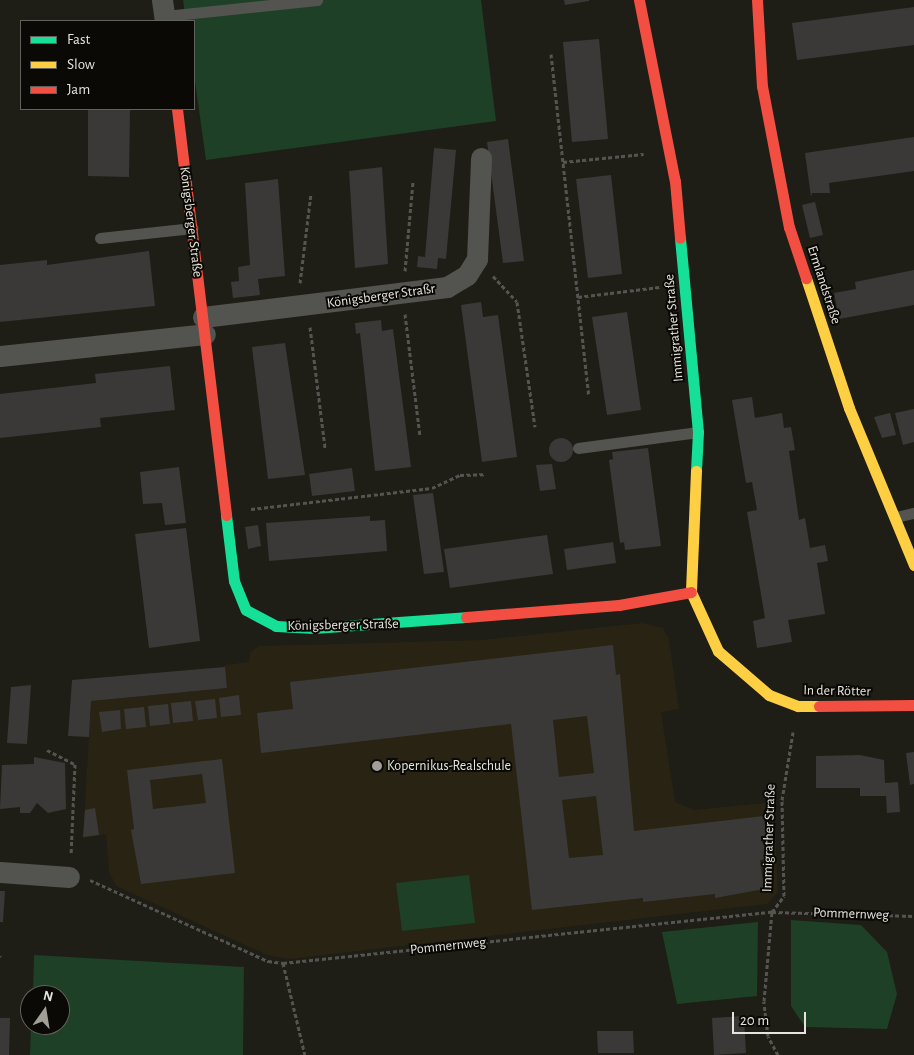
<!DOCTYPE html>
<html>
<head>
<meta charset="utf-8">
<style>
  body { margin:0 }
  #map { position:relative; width:914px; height:1055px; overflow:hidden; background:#1e1d16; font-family:"Alegreya Sans",sans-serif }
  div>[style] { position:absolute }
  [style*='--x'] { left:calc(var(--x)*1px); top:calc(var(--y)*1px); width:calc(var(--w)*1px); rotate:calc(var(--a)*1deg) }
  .built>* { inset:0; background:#282313 }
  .green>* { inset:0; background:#1d4027 }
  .building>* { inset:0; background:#3b3938 }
  .round { border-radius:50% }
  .path>* { height:3px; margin-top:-1.5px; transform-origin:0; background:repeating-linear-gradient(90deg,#555451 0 4px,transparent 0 6.5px) }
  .lane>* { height:11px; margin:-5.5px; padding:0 5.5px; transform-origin:5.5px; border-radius:5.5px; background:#53534f }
  .street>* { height:21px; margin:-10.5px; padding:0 10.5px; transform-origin:10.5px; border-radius:10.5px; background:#53534f }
  .fast>* { height:11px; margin:-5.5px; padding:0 5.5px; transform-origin:5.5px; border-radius:5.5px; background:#16e098 }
  .slow>* { height:11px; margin:-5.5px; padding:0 5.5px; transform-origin:5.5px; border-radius:5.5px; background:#ffcf43 }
  .jam>* { height:11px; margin:-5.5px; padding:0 5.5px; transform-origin:5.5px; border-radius:5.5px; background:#f24e42 }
  .dots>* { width:14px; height:14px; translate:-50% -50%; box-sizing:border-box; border:2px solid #0a0905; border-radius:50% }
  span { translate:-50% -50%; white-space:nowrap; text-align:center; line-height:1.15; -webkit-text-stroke:4px #0a0905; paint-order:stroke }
  .street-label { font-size:14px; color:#e6e4dc }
  .poi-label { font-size:14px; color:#e6e4dc }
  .left { translate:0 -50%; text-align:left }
  .legend { position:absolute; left:20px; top:20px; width:175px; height:90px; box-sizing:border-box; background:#0a0905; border:1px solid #62615b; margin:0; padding:6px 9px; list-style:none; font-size:15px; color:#e6e4dc }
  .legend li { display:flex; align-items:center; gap:10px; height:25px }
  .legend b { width:25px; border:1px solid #62615b }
  .north { position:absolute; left:20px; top:985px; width:50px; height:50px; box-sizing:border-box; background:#0a0905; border:1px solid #62615b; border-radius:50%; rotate:13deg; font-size:14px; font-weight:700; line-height:20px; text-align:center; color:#e6e4dc }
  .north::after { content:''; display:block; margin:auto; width:18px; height:22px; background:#a09e97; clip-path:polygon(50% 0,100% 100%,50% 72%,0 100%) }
  .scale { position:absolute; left:732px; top:1012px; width:74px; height:22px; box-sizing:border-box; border:2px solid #e6e4dc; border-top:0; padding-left:6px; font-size:15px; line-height:18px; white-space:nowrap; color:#e6e4dc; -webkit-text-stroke:4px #0a0905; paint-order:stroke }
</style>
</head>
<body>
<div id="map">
  <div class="built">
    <i style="clip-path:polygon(642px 623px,663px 628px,669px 639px,679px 709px,661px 712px,675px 802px,694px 810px,774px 802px,778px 892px,767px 904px,289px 959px,267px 955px,116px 886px,109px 872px,106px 834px,83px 838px,91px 701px,227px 688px,224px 665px,249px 662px,250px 652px,260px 646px,481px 640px)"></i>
  </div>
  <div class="green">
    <i style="clip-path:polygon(183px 0,481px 0,496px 121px,206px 160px,194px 74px,194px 21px,186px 21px)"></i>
    <i style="clip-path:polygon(469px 875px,475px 923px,402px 931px,396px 883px)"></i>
    <i style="clip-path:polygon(791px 920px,861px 925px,887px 952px,897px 994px,887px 1029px,805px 1027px,791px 1006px)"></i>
    <i style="clip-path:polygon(758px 922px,757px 996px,677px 1004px,662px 932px)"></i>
    <i style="clip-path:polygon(34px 955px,244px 967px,243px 1055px,30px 1055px,31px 1025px,60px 1025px,60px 995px,33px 995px)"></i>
  </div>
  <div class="building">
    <i style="clip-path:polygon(564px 0,589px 0,589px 1px,565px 5px)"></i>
    <i style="clip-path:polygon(914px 7px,914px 45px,797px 60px,792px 23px)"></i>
    <i style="clip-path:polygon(599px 39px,608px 139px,572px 142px,563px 42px)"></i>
    <i style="clip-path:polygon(88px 109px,130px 109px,129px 177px,88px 176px)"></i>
    <i style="clip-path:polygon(914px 137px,914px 171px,829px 183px,830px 193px,812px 193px,811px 197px,805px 153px)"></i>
    <i style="clip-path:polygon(508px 139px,524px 261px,503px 263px,487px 142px)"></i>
    <i style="clip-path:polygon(434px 148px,456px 150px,446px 259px,438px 258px,437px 269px,417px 267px,418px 256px,425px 257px)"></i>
    <i style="clip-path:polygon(382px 167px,388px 264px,355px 268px,349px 171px)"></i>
    <i style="clip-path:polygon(611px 175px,622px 274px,588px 278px,576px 179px)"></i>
    <i style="clip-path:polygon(278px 179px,285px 276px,258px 279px,260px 295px,233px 298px,231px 282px,239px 281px,238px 267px,250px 265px,245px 183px)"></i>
    <i style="clip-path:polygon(815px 202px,823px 235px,810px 238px,802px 205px)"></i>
    <i style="clip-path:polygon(149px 251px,155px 306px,0 322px,0 265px,47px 260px,47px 265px)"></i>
    <i style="clip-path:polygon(914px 270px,914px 305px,839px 319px,834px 293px,856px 289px,855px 282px)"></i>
    <i style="clip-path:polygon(481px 302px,483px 317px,498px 315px,517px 457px,482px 462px,461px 305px)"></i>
    <i style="clip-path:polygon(627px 312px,641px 410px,607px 415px,592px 317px)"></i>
    <i style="clip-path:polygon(381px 320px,382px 331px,393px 329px,411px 467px,375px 471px,360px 333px,356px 334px,355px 323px)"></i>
    <i style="clip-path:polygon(285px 343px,305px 475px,268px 479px,252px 347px)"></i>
    <i style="clip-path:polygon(170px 366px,175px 410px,100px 418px,101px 427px,0 438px,0 394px,96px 383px,95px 374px)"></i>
    <i style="clip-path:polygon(752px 397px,755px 418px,782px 413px,784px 428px,791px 427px,795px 450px,789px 451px,799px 520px,805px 518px,810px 548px,825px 545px,828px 561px,817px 563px,825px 614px,788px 620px,792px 642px,757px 648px,753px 621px,765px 618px,747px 512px,757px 510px,752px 482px,746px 483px,732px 400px)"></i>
    <i style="clip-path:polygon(914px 409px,914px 442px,903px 445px,895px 413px)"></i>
    <i style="clip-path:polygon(890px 413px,896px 435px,882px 438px,874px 417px)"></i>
    <i class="round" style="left:549px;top:438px;width:24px;height:24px"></i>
    <i style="clip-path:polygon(648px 448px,661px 546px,625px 550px,624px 542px,620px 543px,609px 460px,613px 459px,612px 452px)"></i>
    <i style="clip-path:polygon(552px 464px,556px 489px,540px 491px,536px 465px)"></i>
    <i style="clip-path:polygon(179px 467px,186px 523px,165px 525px,162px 503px,143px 504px,140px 472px)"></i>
    <i style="clip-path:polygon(352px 468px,355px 491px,312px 496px,309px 474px)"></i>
    <i style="clip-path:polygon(433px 493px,444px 572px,424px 574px,413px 495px)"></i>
    <i style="clip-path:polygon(370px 516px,370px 521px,385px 520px,387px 551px,269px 561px,266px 523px)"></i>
    <i style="clip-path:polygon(258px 525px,261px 546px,248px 549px,245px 527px)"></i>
    <i style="clip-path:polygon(186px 528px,200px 641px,149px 648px,135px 534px)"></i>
    <i style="clip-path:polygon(547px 535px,553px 574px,450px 588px,444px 549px)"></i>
    <i style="clip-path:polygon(613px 542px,616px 563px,567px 570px,564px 549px)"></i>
    <i style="clip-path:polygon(evenodd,613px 645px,616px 675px,620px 674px,634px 831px,764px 816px,769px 859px,760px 860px,764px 889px,715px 898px,715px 894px,643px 902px,643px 898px,532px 910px,511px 724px,261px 753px,257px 713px,293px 709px,290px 682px,613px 645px,587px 716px,594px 773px,559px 777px,553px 720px,587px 716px,613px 645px,596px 796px,603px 855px,569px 858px,562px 800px,596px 796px)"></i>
    <i style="clip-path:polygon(225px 667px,227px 688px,91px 701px,89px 737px,68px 736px,72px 680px)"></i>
    <i style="clip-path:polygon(31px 685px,27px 744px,7px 743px,11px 687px)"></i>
    <i style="clip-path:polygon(239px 695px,241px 715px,221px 717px,219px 698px)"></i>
    <i style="clip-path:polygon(215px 699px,217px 718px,198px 720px,195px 701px)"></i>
    <i style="clip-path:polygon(191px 701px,193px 721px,173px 723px,171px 703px)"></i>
    <i style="clip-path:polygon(168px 704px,170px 724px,150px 726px,148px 706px)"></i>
    <i style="clip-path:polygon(144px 707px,146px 727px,126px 729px,124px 709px)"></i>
    <i style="clip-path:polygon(120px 710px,121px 729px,102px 732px,99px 712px)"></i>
    <i style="clip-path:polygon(914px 752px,914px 784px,910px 785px,906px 753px)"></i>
    <i style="clip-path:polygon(860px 755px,884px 760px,885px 783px,898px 782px,900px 812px,887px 813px,886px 796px,860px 796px,860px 788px,816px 788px,816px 756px)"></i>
    <i style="clip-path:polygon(34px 757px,65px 763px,66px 809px,48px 813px,37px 803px,30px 813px,20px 813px,20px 807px,0 809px,2px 765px,34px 764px)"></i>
    <i style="clip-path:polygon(evenodd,222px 759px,235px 873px,141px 884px,131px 830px,134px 829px,127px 770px,222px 759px,202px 774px,206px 803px,153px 809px,150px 780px,202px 774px)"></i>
    <i style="clip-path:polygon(95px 808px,99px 835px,83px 837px,85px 810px)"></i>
    <i style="clip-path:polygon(0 891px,5px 891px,3px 922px,0 922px)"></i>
    <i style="clip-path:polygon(744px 1016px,746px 1053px,714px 1055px,712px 1018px)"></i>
    <i style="clip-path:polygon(0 1018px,10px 1018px,9px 1055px,0 1055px)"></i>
    <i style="clip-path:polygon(597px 1031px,633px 1031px,634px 1053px,598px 1053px)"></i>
  </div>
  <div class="path">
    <i style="--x:551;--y:54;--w:344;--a:83.7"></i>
    <i style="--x:563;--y:162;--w:81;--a:-5.6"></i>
    <i style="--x:405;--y:271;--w:89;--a:-84.9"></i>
    <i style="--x:493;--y:276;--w:35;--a:47"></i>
    <i style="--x:517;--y:302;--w:126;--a:81.8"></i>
    <i style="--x:300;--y:283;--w:90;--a:-83"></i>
    <i style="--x:578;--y:297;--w:82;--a:-7"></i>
    <i style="--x:405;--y:314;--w:123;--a:83"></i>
    <i style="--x:310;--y:327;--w:122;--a:82.9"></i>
    <i style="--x:251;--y:509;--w:182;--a:-6.6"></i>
    <i style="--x:432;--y:488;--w:31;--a:-25"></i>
    <i style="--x:460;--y:475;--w:24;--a:-2"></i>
    <i style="--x:47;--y:750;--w:31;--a:27"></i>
    <i style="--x:75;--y:764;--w:90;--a:92.5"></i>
    <i style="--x:90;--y:880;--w:196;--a:24.5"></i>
    <i style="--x:268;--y:961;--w:15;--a:8"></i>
    <i style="--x:283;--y:963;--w:492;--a:-6"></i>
    <i style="--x:772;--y:912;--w:142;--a:1.6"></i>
    <i style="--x:0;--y:956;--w:1;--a:45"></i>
    <i style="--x:283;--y:963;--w:95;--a:76.6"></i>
    <i style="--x:778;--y:1055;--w:21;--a:-118"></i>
    <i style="--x:768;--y:1036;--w:35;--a:-97"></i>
    <i style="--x:764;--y:1001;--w:89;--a:-84.9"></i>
    <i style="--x:772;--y:912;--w:20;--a:-53"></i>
    <i style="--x:784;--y:896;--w:96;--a:-91.2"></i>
    <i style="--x:782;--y:800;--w:69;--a:-80.8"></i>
  </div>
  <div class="lane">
    <i style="--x:165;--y:16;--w:153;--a:-6"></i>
    <i style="--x:100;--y:238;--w:93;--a:-6.2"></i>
    <i style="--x:578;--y:448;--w:121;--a:-7.6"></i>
    <i style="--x:896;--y:517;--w:18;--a:-13"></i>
  </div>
  <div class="street">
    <i style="--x:162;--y:0;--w:21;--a:82"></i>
    <i style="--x:203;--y:317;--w:246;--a:-7"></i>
    <i style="--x:447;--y:287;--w:23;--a:-31"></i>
    <i style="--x:467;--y:275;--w:19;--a:-58"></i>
    <i style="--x:477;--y:259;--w:101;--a:-87.7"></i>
    <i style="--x:0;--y:356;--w:206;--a:-6.1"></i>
    <i style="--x:0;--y:872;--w:69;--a:4.1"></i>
  </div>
  <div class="fast">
    <i style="--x:680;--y:238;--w:195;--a:84.7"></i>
    <i style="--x:698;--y:432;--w:39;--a:93"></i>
    <i style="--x:226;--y:515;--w:66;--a:83.1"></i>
    <i style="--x:234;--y:581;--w:31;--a:68"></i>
    <i style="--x:246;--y:610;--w:34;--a:28"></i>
    <i style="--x:276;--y:626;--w:38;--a:3"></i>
    <i style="--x:314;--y:628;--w:152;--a:-4.1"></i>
  </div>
  <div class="slow">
    <i style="--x:806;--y:278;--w:137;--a:71.7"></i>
    <i style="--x:849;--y:408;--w:170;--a:67.5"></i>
    <i style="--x:696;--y:471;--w:121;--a:92.4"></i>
    <i style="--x:691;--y:592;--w:65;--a:65.4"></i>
    <i style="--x:718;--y:651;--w:67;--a:40.8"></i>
    <i style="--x:769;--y:695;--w:31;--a:21"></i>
    <i style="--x:798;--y:706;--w:21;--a:0"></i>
  </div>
  <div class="jam">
    <i style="--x:639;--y:0;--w:185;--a:78.8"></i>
    <i style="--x:675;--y:181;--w:57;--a:85"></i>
    <i style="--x:757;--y:0;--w:86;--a:86.7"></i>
    <i style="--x:762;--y:86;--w:144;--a:79.2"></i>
    <i style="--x:789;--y:227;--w:54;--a:71.6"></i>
    <i style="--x:177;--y:109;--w:409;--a:83.1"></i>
    <i style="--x:466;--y:617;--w:153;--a:-4.5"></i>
    <i style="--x:619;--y:605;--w:73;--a:-10.2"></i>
    <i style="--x:819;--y:706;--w:95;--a:-0.6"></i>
  </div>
  <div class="dots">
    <i style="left:377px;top:766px;background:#a09e97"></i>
  </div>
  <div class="street-label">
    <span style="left:191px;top:222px;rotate:83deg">Königsberger Straße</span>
    <span style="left:824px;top:285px;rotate:72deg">Ermlandstraße</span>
    <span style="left:381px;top:296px;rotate:-8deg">Königsberger Straßr</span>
    <span style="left:674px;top:328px;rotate:-95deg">Immigrather Straße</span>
    <span style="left:343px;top:625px;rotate:-1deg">Königsberger Straße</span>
    <span style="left:837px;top:691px;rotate:1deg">In der Rötter</span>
    <span style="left:769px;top:838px;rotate:-88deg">Immigrather Straße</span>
    <span style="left:851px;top:914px;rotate:2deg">Pommernweg</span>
    <span style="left:448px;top:946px;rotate:-6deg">Pommernweg</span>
  </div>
  <div class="poi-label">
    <span class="left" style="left:387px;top:766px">Kopernikus-Realschule</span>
  </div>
  <ul class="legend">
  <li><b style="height:6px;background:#16e098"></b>Fast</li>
  <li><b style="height:6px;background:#ffcf43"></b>Slow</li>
  <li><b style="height:6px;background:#f24e42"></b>Jam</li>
  </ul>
  <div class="north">N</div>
  <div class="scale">20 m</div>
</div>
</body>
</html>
